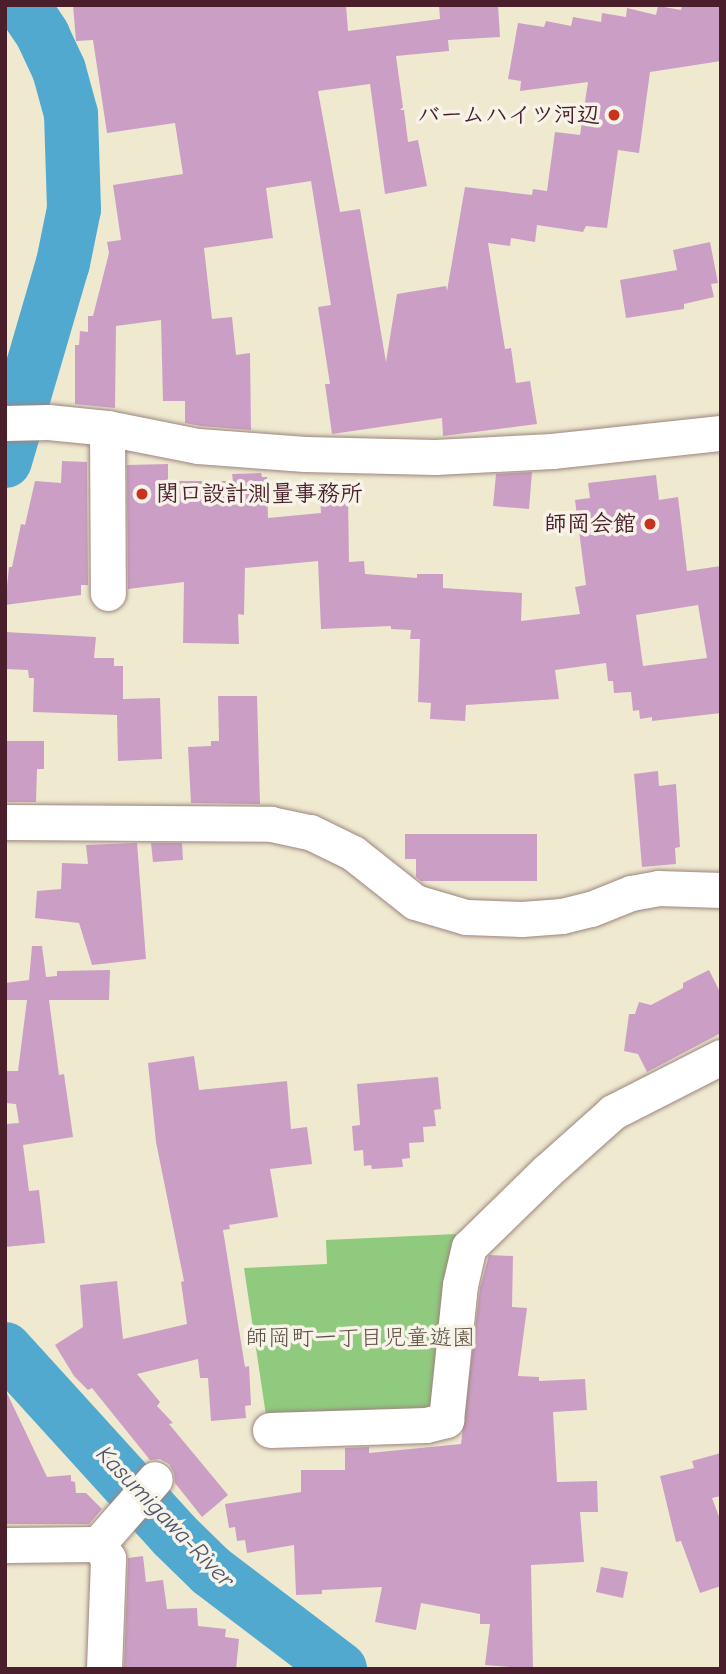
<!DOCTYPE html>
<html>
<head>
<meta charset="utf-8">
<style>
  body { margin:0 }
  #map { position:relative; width:726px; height:1674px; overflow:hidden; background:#efe9d0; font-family:"Comic Neue","Klee One",sans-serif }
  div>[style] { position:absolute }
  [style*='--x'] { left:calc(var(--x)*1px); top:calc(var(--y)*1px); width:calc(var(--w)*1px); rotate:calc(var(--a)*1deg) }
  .green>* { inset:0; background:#8fca7f }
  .river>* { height:54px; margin:-27px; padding:0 27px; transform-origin:27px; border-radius:27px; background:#52a9cf }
  .building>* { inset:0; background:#cb9fc5 }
  .roads { filter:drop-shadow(0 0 2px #9c847e) drop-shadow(0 0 2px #9c847e) }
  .street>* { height:35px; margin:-17.5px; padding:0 17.5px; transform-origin:17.5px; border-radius:17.5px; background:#fff }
  .dots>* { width:19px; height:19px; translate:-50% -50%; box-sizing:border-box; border:4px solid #f7f3e8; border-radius:50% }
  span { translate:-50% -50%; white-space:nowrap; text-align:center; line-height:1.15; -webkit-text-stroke:7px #f7f3e8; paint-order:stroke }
  .poi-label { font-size:23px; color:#4a1f2b; font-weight:700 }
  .right { translate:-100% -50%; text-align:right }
  .left { translate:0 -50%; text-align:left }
  .park-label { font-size:23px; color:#5f5244 }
  .water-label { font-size:24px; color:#4d566d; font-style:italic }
  .frame { position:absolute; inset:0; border:7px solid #4a1f2b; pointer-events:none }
</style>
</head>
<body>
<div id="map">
  <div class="green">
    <i style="clip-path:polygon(456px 1234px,444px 1316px,437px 1407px,267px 1422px,244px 1268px,327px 1264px,326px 1240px)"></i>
  </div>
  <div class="river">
    <i style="--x:5;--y:461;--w:206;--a:-73.7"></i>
    <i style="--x:63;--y:263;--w:55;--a:-78.5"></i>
    <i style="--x:74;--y:209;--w:95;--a:-91.8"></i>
    <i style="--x:71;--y:114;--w:46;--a:-105.3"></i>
    <i style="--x:59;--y:70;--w:38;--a:-115"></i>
    <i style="--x:43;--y:35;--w:36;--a:-124"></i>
    <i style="--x:5;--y:1349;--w:251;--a:47.7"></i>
    <i style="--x:174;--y:1535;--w:52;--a:44.2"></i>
    <i style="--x:211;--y:1571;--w:162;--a:37.2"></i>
  </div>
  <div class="building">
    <i style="clip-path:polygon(73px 5px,346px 5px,348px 31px,440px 19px,439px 5px,498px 5px,500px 37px,448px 40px,449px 51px,396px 56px,403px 107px,400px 110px,404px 110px,408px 142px,418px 140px,427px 186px,385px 194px,370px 84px,318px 91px,340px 212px,360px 209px,386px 362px,397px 294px,446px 286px,447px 291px,465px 187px,532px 195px,533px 189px,547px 191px,555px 132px,580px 135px,588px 82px,520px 91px,521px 81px,508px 79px,518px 23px,544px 27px,546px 21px,571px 26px,573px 17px,601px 22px,602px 13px,626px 17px,627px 8px,656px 15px,658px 6px,681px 10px,682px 5px,721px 5px,721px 61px,650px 72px,639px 153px,618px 150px,607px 228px,586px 226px,583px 232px,537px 225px,535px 242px,511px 238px,510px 246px,488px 243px,505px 349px,511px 348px,516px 383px,530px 381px,537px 424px,443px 436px,442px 418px,332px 434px,325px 384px,330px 384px,318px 307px,331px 305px,311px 181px,266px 188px,273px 238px,204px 248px,212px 319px,232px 317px,236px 355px,250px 353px,251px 430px,201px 426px,185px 423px,185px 401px,163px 401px,161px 320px,116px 326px,115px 408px,75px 404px,75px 345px,79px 345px,80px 331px,88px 332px,88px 316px,93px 316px,109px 253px,107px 242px,121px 240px,113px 185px,183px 174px,175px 123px,107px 133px,93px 40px,76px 41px)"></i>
    <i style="clip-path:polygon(710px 242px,718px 283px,711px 284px,714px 297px,684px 304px,684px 309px,626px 318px,620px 280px,677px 270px,673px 250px)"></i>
    <i style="clip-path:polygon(62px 461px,87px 462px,88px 585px,81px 585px,81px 595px,5px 605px,9px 567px,12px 567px,21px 524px,25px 525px,35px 481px,61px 483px)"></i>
    <i style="clip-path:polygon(evenodd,168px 464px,168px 481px,233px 481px,232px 474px,261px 473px,262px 477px,267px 477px,268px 518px,321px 513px,320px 495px,348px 495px,349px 562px,364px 561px,365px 574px,417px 578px,417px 574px,443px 574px,443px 588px,522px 593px,521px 621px,580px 614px,575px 587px,586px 585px,575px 500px,590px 498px,588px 483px,656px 475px,659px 500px,678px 497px,687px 571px,721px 566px,721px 713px,652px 721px,652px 717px,640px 719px,639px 710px,633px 711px,631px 692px,614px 693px,613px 681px,608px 681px,606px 663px,555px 670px,559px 699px,466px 705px,465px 721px,430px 719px,431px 703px,418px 702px,420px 639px,410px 639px,411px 630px,391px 629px,391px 626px,321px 629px,318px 561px,245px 568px,244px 615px,238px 614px,239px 644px,183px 643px,184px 582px,128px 589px,127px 465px,168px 464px,698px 605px,707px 658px,643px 666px,636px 615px,698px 605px)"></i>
    <i style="clip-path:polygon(532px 472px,529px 509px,493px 506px,496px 474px)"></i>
    <i style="clip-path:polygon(5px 632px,96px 637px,94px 658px,114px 658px,114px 666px,123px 666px,123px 699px,160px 698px,162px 759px,118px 761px,117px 715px,33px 712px,34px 678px,29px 678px,28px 670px,5px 669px)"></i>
    <i style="clip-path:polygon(218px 696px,257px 696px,260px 804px,191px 803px,188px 747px,211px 746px,211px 741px,219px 741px)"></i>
    <i style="clip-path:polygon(5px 741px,44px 741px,44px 769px,37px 769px,36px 802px,5px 802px)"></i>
    <i style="clip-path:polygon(658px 771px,659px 786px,676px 784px,680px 847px,675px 848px,676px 864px,642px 867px,634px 774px)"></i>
    <i style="clip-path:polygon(405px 834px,537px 834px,537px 881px,421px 881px,416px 877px,416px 859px,405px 859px)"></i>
    <i style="clip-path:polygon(137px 843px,146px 959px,92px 965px,79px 923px,35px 918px,37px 891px,61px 889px,62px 863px,88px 864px,86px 845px)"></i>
    <i style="clip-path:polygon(151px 843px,182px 843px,183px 860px,153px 862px)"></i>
    <i style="clip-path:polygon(32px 946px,42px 946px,46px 977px,57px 976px,57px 971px,110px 970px,109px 1000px,49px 1000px,59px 1075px,64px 1074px,73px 1137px,23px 1145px,29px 1191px,39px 1190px,45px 1243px,5px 1247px,5px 1124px,19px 1123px,16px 1104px,5px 1103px,5px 1071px,18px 1071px,27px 1000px,5px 1000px,5px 983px,29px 980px)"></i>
    <i style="clip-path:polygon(709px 970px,721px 994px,721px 1033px,647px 1072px,638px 1054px,624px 1051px,629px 1014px,635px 1014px,639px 1002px,651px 1005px,683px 988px,683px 983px)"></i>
    <i style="clip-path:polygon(194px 1056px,199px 1090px,287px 1081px,291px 1129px,307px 1127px,312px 1164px,270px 1169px,278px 1217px,229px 1225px,230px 1229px,223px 1230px,245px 1367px,249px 1366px,251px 1405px,245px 1406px,246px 1418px,211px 1421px,208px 1378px,200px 1378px,198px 1359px,137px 1374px,160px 1402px,157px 1406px,173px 1423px,169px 1424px,228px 1495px,202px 1517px,175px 1483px,174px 1473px,169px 1464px,160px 1459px,150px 1460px,92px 1388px,88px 1390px,74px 1376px,55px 1345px,83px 1327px,80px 1285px,117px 1281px,123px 1339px,187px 1324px,181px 1282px,184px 1281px,156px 1142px,148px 1063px)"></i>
    <i style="clip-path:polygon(438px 1077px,441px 1109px,434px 1110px,436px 1126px,423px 1127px,424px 1142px,409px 1143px,410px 1158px,402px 1159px,403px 1167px,372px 1169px,371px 1165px,364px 1166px,363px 1150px,354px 1151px,352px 1126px,360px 1125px,357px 1084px)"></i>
    <i style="clip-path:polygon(489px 1255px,513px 1256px,512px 1307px,527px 1308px,518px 1376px,539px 1377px,539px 1381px,585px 1379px,587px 1410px,553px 1412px,557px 1482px,597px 1481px,598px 1512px,580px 1512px,584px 1562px,531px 1565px,533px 1669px,485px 1665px,490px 1624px,480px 1624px,480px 1614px,421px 1603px,416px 1630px,375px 1622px,382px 1587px,322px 1590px,322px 1594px,296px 1595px,294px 1545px,247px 1553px,245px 1540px,237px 1541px,235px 1527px,229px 1528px,225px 1504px,301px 1492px,301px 1470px,345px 1470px,345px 1448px,369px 1447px,369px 1453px,461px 1444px,480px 1288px)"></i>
    <i style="clip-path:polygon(5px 1389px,47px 1477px,71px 1475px,71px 1481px,75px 1482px,76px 1493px,86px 1493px,102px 1509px,89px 1524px,6px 1524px)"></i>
    <i style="clip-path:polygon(721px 1453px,721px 1496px,712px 1498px,721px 1522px,721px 1586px,700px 1593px,681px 1541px,676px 1542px,660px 1476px,694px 1468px,692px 1461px)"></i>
    <i style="clip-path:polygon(143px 1556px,146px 1582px,163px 1580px,167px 1609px,197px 1608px,198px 1626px,226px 1629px,225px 1637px,239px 1639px,236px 1669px,124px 1669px,128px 1558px)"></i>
    <i style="clip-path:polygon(601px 1567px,628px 1572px,623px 1598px,596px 1592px)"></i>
  </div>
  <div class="roads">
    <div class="street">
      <i style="--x:5;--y:423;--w:43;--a:-1.3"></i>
      <i style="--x:48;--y:422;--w:59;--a:5.8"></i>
      <i style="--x:107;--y:428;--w:93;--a:11.2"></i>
      <i style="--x:198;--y:446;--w:107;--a:4.3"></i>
      <i style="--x:305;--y:454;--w:130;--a:1.3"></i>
      <i style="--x:435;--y:457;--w:117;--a:-2.9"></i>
      <i style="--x:552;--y:451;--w:170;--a:-6.1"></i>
      <i style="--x:107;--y:428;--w:165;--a:89.7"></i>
      <i style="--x:5;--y:822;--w:266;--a:0.4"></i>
      <i style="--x:271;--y:824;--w:40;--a:12"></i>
      <i style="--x:310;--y:832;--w:48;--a:26"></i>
      <i style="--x:353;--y:853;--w:79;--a:38.3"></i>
      <i style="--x:415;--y:902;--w:53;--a:16.4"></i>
      <i style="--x:466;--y:917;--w:56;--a:2"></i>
      <i style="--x:522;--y:919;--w:40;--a:-4.3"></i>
      <i style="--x:562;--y:916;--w:30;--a:-14"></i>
      <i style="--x:591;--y:909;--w:43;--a:-21.8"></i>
      <i style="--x:631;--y:893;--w:27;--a:-10"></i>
      <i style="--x:658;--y:888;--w:63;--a:1.8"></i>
      <i style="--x:270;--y:1430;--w:156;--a:-1.8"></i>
      <i style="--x:426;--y:1425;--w:21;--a:-14"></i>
      <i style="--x:446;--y:1420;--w:136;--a:-84.1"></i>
      <i style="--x:460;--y:1285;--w:39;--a:-77"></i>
      <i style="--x:469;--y:1247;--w:109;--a:-44.3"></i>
      <i style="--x:547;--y:1171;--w:89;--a:-41.8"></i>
      <i style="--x:613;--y:1112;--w:121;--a:-27"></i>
      <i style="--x:5;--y:1545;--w:93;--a:-0.6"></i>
      <i style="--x:104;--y:1669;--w:111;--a:-87.9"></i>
      <i style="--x:108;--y:1558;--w:17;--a:-126"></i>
      <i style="--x:98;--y:1544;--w:86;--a:-48.8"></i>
    </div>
  </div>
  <div class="dots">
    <i style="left:614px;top:115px;background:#c8321e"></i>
    <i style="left:142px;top:494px;background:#c8321e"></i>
    <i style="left:650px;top:524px;background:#c8321e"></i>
  </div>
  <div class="poi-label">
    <span class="right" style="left:600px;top:115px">バームハイツ河辺</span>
    <span class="left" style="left:156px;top:494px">関口設計測量事務所</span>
    <span class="right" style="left:636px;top:524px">師岡会館</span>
  </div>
  <div class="park-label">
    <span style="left:360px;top:1338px">師岡町一丁目児童遊園</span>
  </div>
  <div class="water-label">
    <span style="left:165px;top:1517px;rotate:46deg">Kasumigawa-River</span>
  </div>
  <div class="frame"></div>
</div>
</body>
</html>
